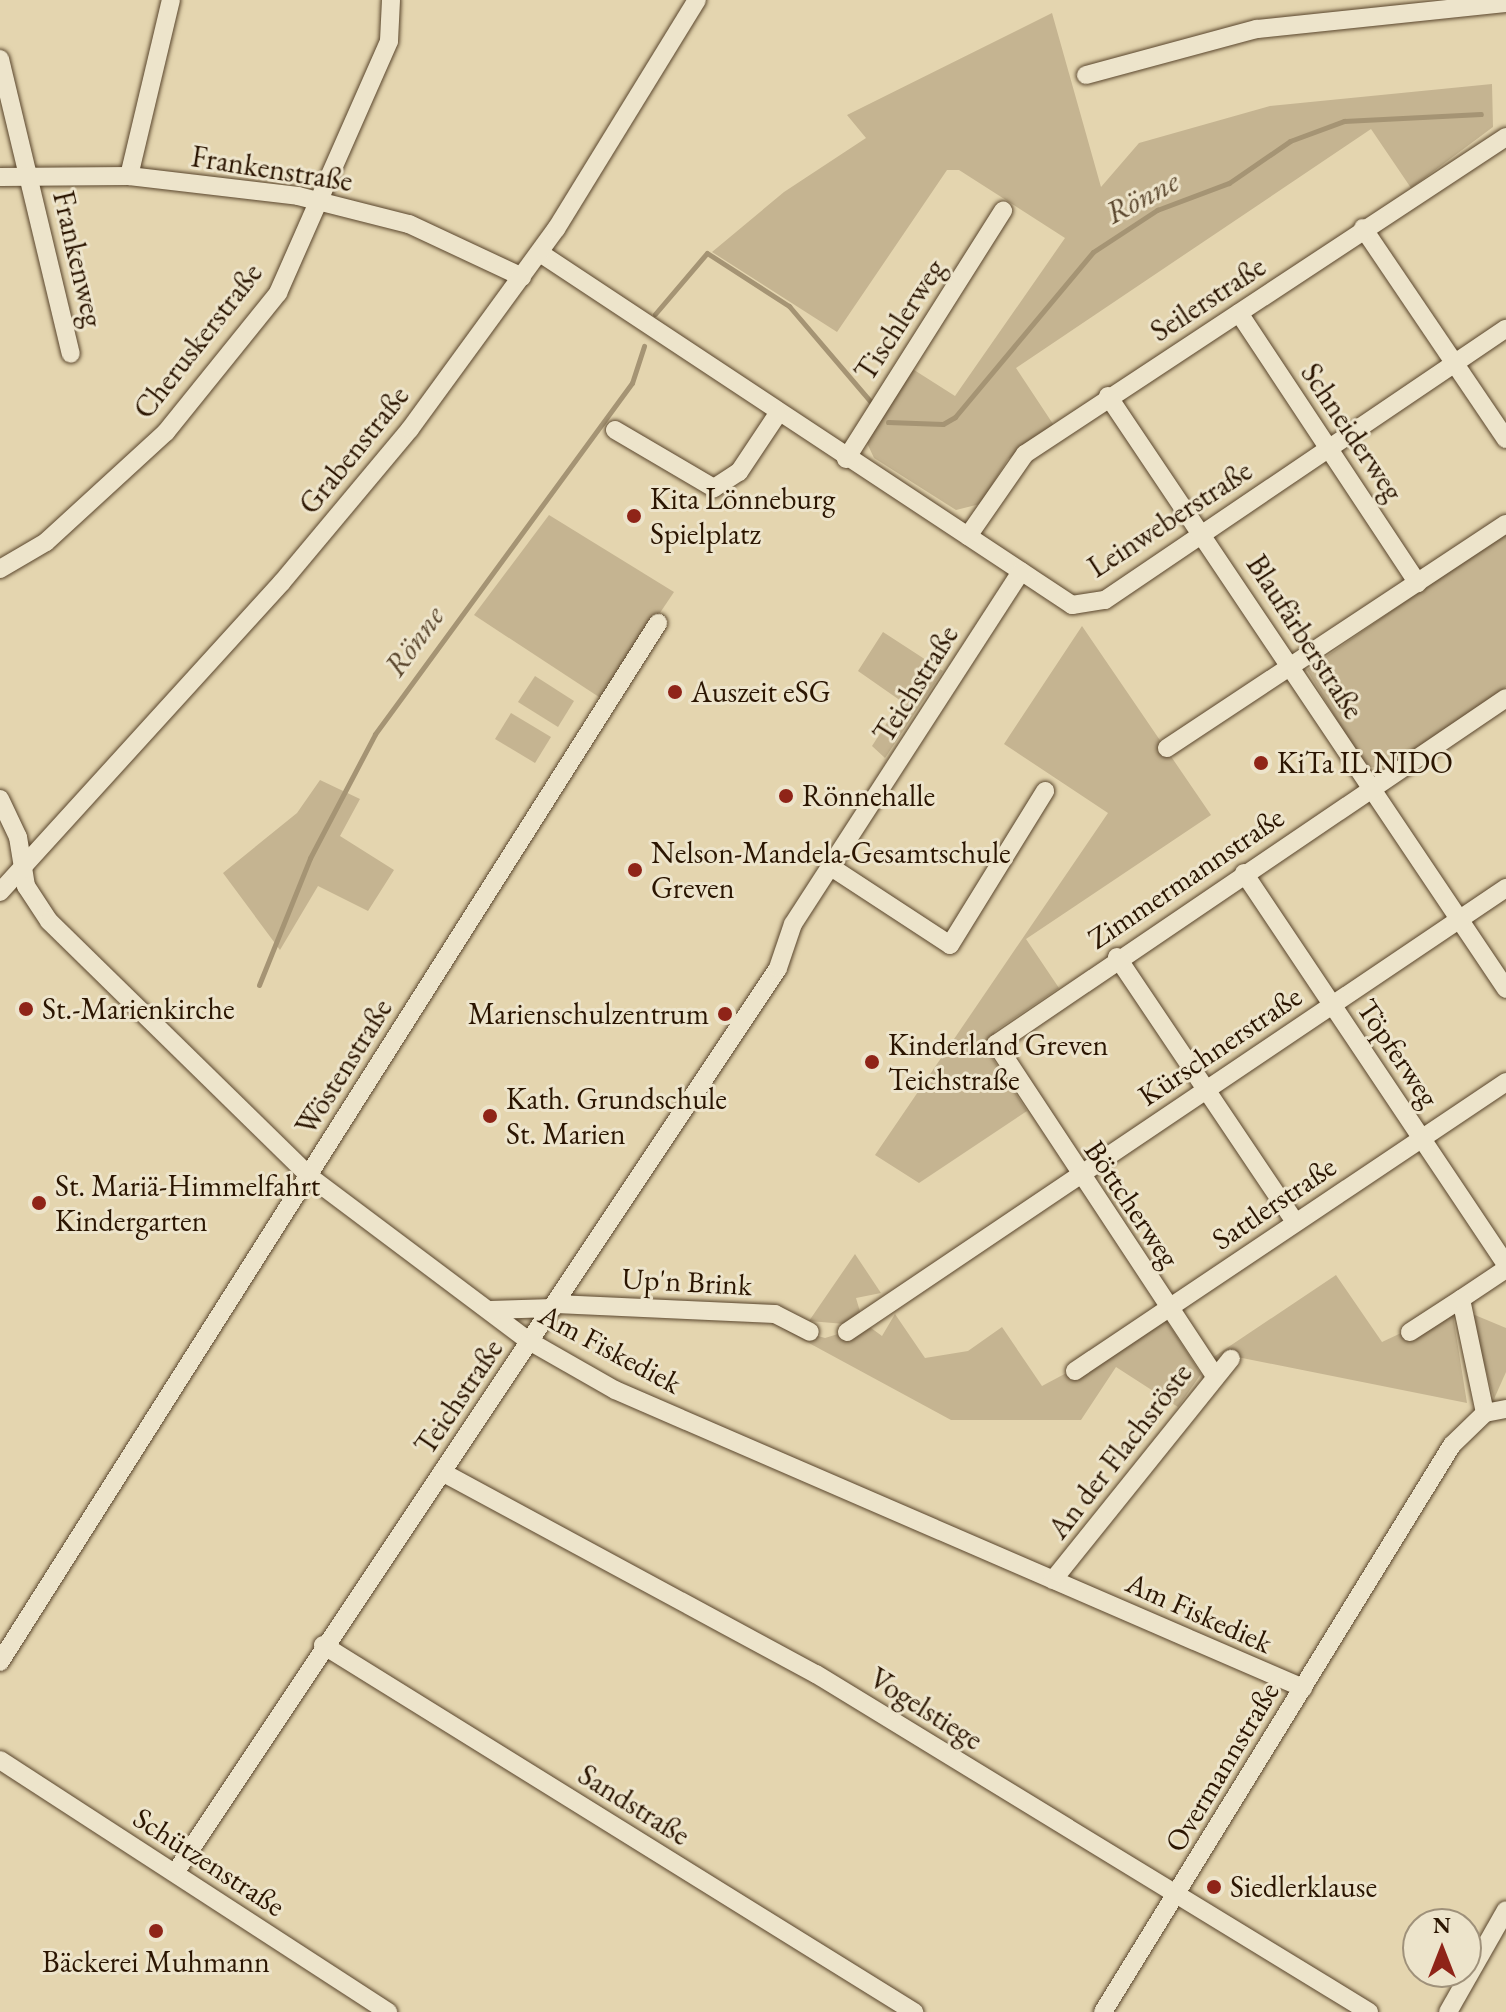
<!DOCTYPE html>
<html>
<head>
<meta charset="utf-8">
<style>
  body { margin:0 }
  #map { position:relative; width:1506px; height:2012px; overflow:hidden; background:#e4d5af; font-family:"EB Garamond",serif }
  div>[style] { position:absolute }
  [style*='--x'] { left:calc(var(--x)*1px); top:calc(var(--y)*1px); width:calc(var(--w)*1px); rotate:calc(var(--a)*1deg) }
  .green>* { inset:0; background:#c5b491 }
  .stream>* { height:5px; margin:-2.5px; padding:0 2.5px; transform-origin:2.5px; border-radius:2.5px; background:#a59474 }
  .roads { filter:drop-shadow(0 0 2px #59452c) drop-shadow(0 0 2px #59452c) }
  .minor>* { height:18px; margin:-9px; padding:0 9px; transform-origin:9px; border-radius:9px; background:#ede4cb }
  .dots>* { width:22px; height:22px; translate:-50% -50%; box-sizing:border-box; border:4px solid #ede4cb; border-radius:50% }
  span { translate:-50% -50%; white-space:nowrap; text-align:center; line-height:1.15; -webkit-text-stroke:6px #ede4cb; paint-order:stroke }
  .street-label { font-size:30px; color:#2b1501 }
  .poi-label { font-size:30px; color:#2b1501 }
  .left { translate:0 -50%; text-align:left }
  .right { translate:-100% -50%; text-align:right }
  .water-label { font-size:32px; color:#5c482f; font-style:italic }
  .north { position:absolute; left:1402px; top:1908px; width:80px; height:80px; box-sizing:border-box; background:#ede4cb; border:2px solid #9f917a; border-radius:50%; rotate:0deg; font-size:22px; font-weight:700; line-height:32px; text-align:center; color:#2b1501 }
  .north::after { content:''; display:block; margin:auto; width:28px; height:36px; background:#8f2418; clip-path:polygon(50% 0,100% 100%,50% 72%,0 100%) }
</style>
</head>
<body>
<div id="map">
  <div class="green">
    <i style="clip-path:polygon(1052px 13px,1101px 187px,1139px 143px,1270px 106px,1492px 84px,1493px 127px,1411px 188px,1371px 129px,1016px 368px,1055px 427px,1008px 459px,980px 504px,956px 510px,874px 458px,867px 443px,911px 368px,955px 396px,1065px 238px,959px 170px,947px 170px,837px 332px,712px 252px,784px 192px,866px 138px,847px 115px)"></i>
    <i style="clip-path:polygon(549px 515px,674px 592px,602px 699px,474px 615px)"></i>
    <i style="clip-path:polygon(1506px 531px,1506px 687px,1387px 768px,1365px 767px,1307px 670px)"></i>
    <i style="clip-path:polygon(1082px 626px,1211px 815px,1026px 939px,1059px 988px,995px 1031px,987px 1050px,1027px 1111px,919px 1183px,875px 1155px,1108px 813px,1004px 744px)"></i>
    <i style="clip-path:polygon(883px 632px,943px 671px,885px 758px,872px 746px,901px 701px,858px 671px)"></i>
    <i style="clip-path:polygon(535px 676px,574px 701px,558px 727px,518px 702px)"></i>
    <i style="clip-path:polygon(511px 713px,551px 737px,535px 763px,495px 739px)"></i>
    <i style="clip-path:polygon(320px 780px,360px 799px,340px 836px,394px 870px,368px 911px,318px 886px,280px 950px,223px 873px,297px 813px)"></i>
    <i style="clip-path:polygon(855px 1254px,881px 1293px,856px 1298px,861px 1315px,845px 1324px,809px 1321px)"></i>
    <i style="clip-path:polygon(1336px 1275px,1382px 1342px,1452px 1309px,1467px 1403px,1222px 1354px,1212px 1365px,1209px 1360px)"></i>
    <i style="clip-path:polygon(1470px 1313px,1506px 1328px,1506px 1372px,1494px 1399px)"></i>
    <i style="clip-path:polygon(895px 1314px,925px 1358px,968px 1351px,1002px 1327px,1042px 1386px,1166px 1320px,1201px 1374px,1178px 1407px,1116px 1367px,1081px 1420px,951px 1420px,772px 1323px,825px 1338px,867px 1325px,882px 1336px)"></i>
  </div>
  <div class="stream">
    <i style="--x:655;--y:314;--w:80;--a:-49.6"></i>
    <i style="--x:707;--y:253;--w:98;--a:32.9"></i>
    <i style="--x:789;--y:306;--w:125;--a:49.5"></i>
    <i style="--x:888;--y:422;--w:55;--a:2.1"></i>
    <i style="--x:943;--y:424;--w:14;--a:-30"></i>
    <i style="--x:955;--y:417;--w:215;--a:-50.1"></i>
    <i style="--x:1093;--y:252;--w:77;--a:-33.3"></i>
    <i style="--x:1157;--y:210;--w:77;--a:-20.6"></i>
    <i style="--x:1229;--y:183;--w:74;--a:-34.5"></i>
    <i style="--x:1290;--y:141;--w:58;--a:-20.3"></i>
    <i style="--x:1344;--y:121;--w:137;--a:-2.9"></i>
    <i style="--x:259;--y:985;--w:137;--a:-68.1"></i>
    <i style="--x:310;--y:858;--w:140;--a:-62.3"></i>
    <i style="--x:375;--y:734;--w:435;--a:-53.8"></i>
    <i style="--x:632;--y:383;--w:39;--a:-72"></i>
  </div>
  <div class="roads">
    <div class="minor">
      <i style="--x:0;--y:59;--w:303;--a:76.5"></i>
      <i style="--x:1086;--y:75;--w:177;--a:-15.1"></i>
      <i style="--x:1257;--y:29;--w:250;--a:-6"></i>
      <i style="--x:129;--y:176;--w:181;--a:-76.6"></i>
      <i style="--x:0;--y:177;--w:129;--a:-0.4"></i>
      <i style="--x:129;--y:176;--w:170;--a:6.7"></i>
      <i style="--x:298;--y:196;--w:114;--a:14.2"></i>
      <i style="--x:409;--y:224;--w:125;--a:25.1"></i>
      <i style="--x:1363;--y:228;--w:255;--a:55.9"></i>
      <i style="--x:540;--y:253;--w:638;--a:33.49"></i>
      <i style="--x:1072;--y:605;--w:33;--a:-9"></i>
      <i style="--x:1105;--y:600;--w:484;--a:-34.1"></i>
      <i style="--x:1239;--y:313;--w:324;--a:56.5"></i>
      <i style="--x:1108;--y:396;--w:714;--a:56.13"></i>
      <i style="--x:615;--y:430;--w:115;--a:30.4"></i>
      <i style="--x:714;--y:488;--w:30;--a:-33"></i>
      <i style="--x:739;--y:472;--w:69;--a:-56.3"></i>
      <i style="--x:846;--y:459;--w:294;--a:-57.7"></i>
      <i style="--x:968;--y:536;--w:100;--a:-55.2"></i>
      <i style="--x:1025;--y:454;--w:576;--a:-33.39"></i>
      <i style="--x:0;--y:569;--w:53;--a:-30.4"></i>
      <i style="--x:46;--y:542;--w:163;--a:-42.5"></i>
      <i style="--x:166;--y:432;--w:179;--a:-51.1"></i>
      <i style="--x:278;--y:293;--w:275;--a:-66.2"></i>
      <i style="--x:389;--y:41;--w:41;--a:-87.2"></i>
      <i style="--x:1167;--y:748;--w:406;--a:-33.5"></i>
      <i style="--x:0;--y:799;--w:42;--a:64.7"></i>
      <i style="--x:18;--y:837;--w:50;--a:80.7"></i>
      <i style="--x:26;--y:886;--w:42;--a:56.7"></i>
      <i style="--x:49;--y:921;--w:364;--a:44.4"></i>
      <i style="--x:309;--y:1176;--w:275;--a:36.9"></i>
      <i style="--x:529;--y:1341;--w:99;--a:29.7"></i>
      <i style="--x:615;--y:1390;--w:750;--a:23.42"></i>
      <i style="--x:831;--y:867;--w:142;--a:33.2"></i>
      <i style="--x:950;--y:945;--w:181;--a:-58.3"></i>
      <i style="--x:1244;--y:873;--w:471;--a:56.2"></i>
      <i style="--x:0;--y:892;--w:419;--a:-47.7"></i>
      <i style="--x:282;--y:582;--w:199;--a:-50.1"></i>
      <i style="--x:410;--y:429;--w:248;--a:-53.9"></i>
      <i style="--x:556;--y:229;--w:269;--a:-58.4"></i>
      <i style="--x:1117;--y:957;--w:319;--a:56.1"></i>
      <i style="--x:556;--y:1304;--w:219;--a:2.6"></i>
      <i style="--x:775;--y:1314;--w:39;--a:27"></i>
      <i style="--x:490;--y:1310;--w:63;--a:-1.8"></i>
      <i style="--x:847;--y:1332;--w:795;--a:-33.97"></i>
      <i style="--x:1410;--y:1332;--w:61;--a:-32.9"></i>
      <i style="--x:1075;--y:1371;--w:519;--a:-33.84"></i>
      <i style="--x:1215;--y:1376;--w:398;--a:-123.4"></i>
      <i style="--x:996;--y:1044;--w:616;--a:-34.15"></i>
      <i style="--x:1485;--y:1413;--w:116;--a:-101.9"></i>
      <i style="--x:1461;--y:1299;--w:54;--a:-33.7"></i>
      <i style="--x:442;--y:1472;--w:425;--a:28.4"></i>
      <i style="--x:816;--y:1674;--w:648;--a:31.43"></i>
      <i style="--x:1053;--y:1580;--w:284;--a:-51.2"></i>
      <i style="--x:323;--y:1645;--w:696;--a:31.84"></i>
      <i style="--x:0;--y:1662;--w:1230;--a:-57.65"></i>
      <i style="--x:0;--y:1760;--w:463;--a:33"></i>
      <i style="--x:175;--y:1873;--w:1087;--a:-56.32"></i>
      <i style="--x:778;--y:968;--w:46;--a:-71.2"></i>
      <i style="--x:793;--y:924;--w:420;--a:-57.1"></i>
      <i style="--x:1103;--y:2012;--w:666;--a:-58.39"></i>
      <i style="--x:1452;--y:1445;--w:46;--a:-44.1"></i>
      <i style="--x:1485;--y:1413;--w:21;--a:-11"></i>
      <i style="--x:1448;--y:2012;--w:117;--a:-60.4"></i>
    </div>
  </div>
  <div class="dots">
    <i style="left:634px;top:516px;background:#8f2418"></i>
    <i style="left:675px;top:692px;background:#8f2418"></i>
    <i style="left:1261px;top:763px;background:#8f2418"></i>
    <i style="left:786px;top:796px;background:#8f2418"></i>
    <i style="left:635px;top:870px;background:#8f2418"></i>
    <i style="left:26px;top:1009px;background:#8f2418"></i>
    <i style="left:725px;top:1014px;background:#8f2418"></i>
    <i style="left:872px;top:1062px;background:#8f2418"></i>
    <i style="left:490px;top:1116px;background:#8f2418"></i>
    <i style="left:39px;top:1203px;background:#8f2418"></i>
    <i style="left:1214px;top:1887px;background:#8f2418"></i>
    <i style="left:156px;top:1931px;background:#8f2418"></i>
  </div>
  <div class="street-label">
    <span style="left:272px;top:169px;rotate:9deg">Frankenstraße</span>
    <span style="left:78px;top:259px;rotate:77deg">Frankenweg</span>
    <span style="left:1208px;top:299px;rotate:-33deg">Seilerstraße</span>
    <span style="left:900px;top:320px;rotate:-57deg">Tischlerweg</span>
    <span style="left:198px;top:341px;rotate:-52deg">Cheruskerstraße</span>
    <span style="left:1352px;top:432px;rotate:56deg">Schneiderweg</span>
    <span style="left:354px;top:450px;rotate:-51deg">Grabenstraße</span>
    <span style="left:1170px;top:519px;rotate:-33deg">Leinweberstraße</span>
    <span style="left:1305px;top:637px;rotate:57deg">Blaufärberstraße</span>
    <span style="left:916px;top:684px;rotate:-58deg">Teichstraße</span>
    <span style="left:1186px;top:878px;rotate:-34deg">Zimmermannstraße</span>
    <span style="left:1220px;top:1046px;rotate:-34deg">Kürschnerstraße</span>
    <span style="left:1398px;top:1053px;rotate:56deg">Töpferweg</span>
    <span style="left:344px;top:1067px;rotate:-58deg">Wöstenstraße</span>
    <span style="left:1274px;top:1203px;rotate:-34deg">Sattlerstraße</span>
    <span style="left:1132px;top:1204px;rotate:56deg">Böttcherweg</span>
    <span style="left:687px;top:1282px;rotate:3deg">Up'n Brink</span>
    <span style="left:610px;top:1349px;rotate:28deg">Am Fiskediek</span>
    <span style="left:459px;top:1397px;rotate:-56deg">Teichstraße</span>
    <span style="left:1120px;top:1451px;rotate:-52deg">An der Flachsröste</span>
    <span style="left:1199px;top:1613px;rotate:24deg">Am Fiskediek</span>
    <span style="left:926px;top:1709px;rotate:32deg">Vogelstiege</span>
    <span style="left:1222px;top:1767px;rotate:-59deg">Overmannstraße</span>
    <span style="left:634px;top:1805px;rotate:32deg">Sandstraße</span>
    <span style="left:209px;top:1862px;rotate:33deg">Schützenstraße</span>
  </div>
  <div class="poi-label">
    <span class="left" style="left:650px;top:516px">Kita Lönneburg<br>Spielplatz</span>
    <span class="left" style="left:691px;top:692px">Auszeit eSG</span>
    <span class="left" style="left:1277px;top:763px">KiTa IL NIDO</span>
    <span class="left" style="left:802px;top:796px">Rönnehalle</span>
    <span class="left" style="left:651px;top:870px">Nelson-Mandela-Gesamtschule<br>Greven</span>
    <span class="left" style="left:42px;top:1009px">St.-Marienkirche</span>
    <span class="right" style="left:709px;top:1014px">Marienschulzentrum</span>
    <span class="left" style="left:888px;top:1062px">Kinderland Greven<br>Teichstraße</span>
    <span class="left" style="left:506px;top:1116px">Kath. Grundschule<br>St. Marien</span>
    <span class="left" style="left:55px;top:1203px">St. Mariä-Himmelfahrt<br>Kindergarten</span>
    <span class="left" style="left:1230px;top:1887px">Siedlerklause</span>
    <span style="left:156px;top:1962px">Bäckerei Muhmann</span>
  </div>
  <div class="water-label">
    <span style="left:1142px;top:197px;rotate:-28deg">Rönne</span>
    <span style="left:414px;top:641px;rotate:-54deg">Rönne</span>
  </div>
  <div class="north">N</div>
</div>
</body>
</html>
